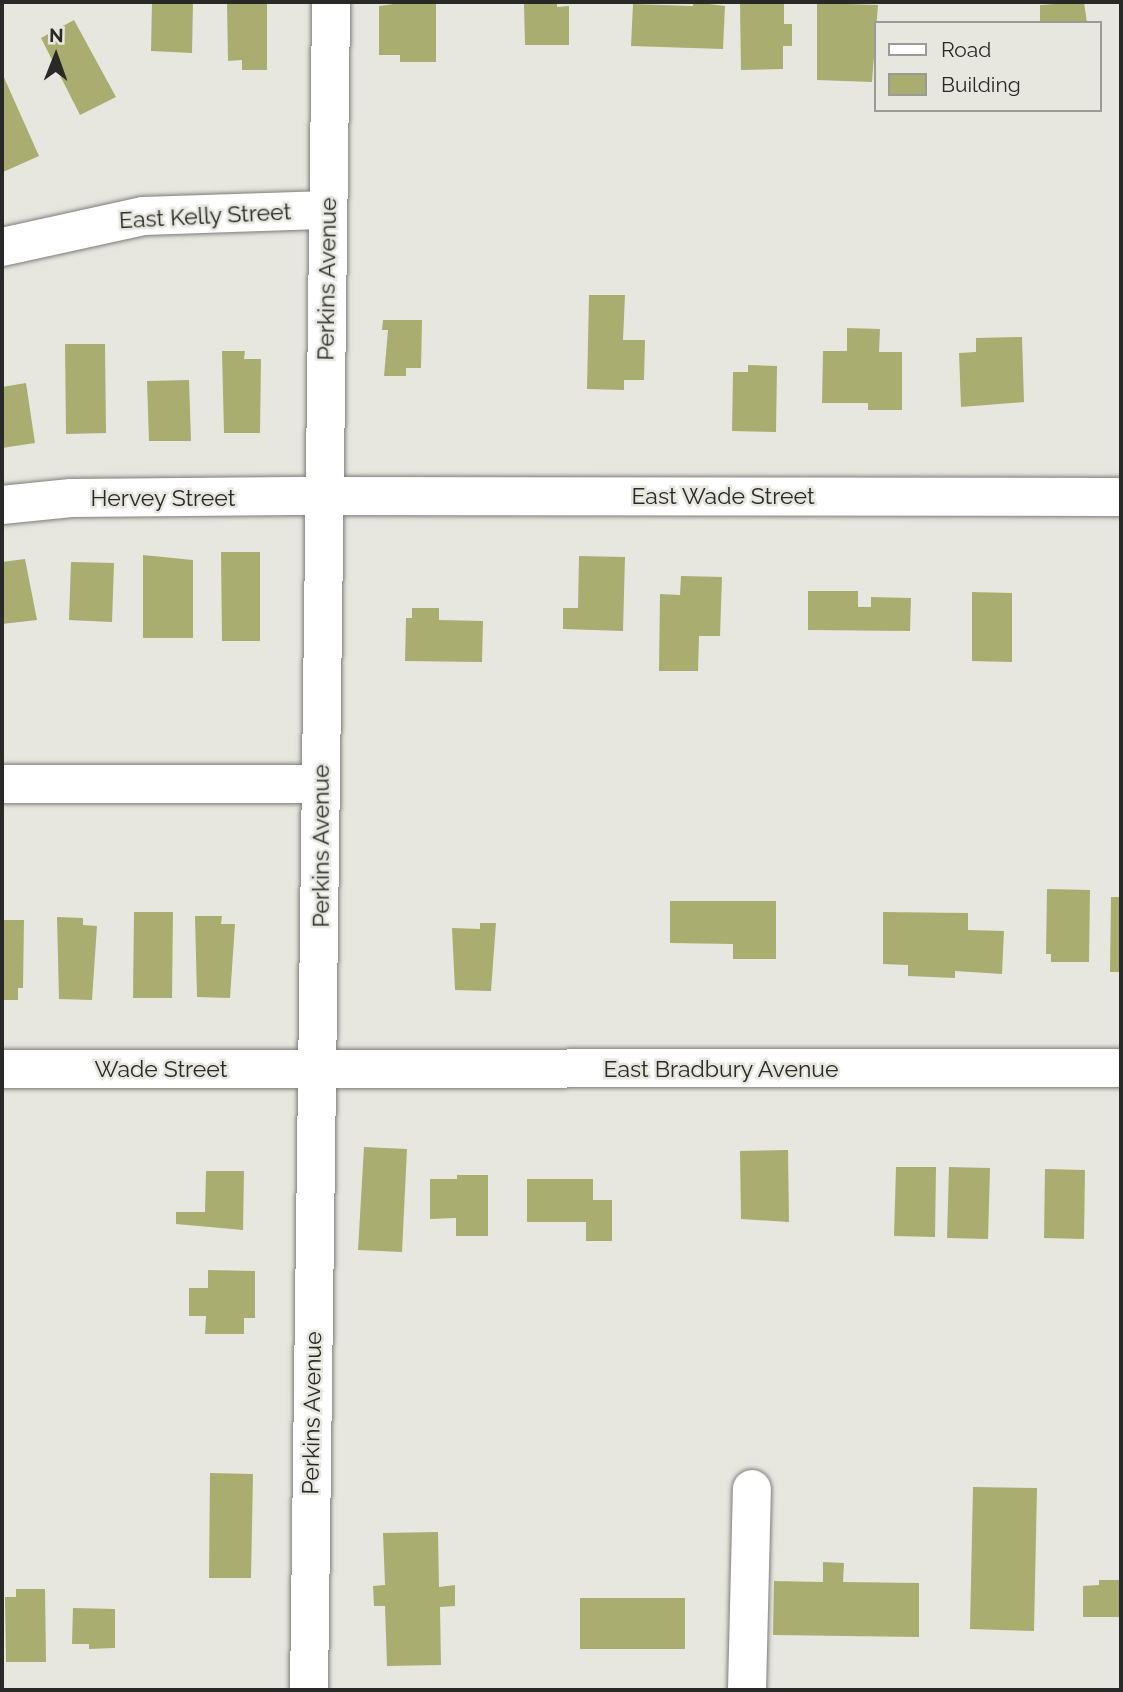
<!DOCTYPE html>
<html>
<head>
<meta charset="utf-8">
<style>
  body { margin:0 }
  #map { position:relative; width:1123px; height:1692px; overflow:hidden; background:#e7e7e0; font-family:Raleway,sans-serif }
  div>[style] { position:absolute }
  [style*='--x'] { left:calc(var(--x)*1px); top:calc(var(--y)*1px); width:calc(var(--w)*1px); rotate:calc(var(--a)*1deg) }
  .building>* { inset:0; background:#aaad70 }
  .roads { filter:drop-shadow(0 0 2px #7e7e78) drop-shadow(0 0 2px #7e7e78) }
  .minor>* { height:38px; margin:-19px; padding:0 19px; transform-origin:19px; border-radius:19px; background:#fff }
  span { translate:-50% -50%; white-space:nowrap; text-align:center; line-height:1.15; -webkit-text-stroke:5px #e7e7e0; paint-order:stroke }
  .street-label { font-size:23px; color:#292927 }
  .frame { position:absolute; inset:0; border:4px solid #292927; pointer-events:none }
  .legend { position:absolute; left:874px; top:21px; width:228px; height:91px; box-sizing:border-box; background:#e7e7e0; border:2px solid #9b9b96; margin:0; padding:9px 12px; list-style:none; font-size:21px; color:#292927 }
  .legend li { display:flex; align-items:center; gap:14px; height:35px }
  .legend b { width:35px; border:2px solid #9b9b96 }
  .north { position:absolute; left:21px; top:21px; width:70px; height:70px; -webkit-text-stroke:5px #e7e7e0; paint-order:stroke; rotate:1deg; font-size:19px; font-weight:700; line-height:28px; text-align:center; color:#292927 }
  .north::after { content:''; display:block; margin:auto; width:24px; height:32px; background:#292927; clip-path:polygon(50% 0,100% 100%,50% 72%,0 100%) }
</style>
</head>
<body>
<div id="map">
  <div class="building">
    <i style="clip-path:polygon(152px 2px,193px 2px,192px 53px,151px 51px)"></i>
    <i style="clip-path:polygon(227px 2px,267px 2px,267px 70px,242px 70px,242px 60px,228px 61px)"></i>
    <i style="clip-path:polygon(557px 2px,557px 7px,569px 6px,569px 45px,525px 45px,524px 4px)"></i>
    <i style="clip-path:polygon(693px 2px,725px 6px,723px 49px,631px 46px,633px 4px,693px 6px)"></i>
    <i style="clip-path:polygon(1084px 2px,1087px 23px,1040px 23px,1040px 5px)"></i>
    <i style="clip-path:polygon(401px 3px,436px 3px,436px 62px,400px 62px,400px 55px,379px 55px,379px 6px)"></i>
    <i style="clip-path:polygon(784px 3px,784px 24px,792px 24px,792px 46px,783px 46px,783px 69px,741px 70px,740px 4px)"></i>
    <i style="clip-path:polygon(817px 3px,878px 5px,872px 82px,817px 80px)"></i>
    <i style="clip-path:polygon(74px 20px,116px 97px,80px 115px,41px 38px)"></i>
    <i style="clip-path:polygon(2px 73px,39px 156px,3px 172px,2px 170px)"></i>
    <i style="clip-path:polygon(589px 295px,625px 295px,623px 340px,645px 340px,644px 380px,624px 380px,624px 390px,587px 389px)"></i>
    <i style="clip-path:polygon(383px 320px,422px 320px,421px 368px,406px 368px,406px 376px,384px 376px,388px 330px,382px 330px)"></i>
    <i style="clip-path:polygon(847px 328px,880px 329px,879px 352px,902px 352px,902px 410px,868px 410px,868px 403px,822px 403px,823px 351px,847px 351px)"></i>
    <i style="clip-path:polygon(1022px 337px,1024px 402px,961px 407px,959px 353px,976px 352px,976px 338px)"></i>
    <i style="clip-path:polygon(65px 344px,105px 344px,106px 433px,66px 434px)"></i>
    <i style="clip-path:polygon(222px 351px,245px 351px,244px 359px,261px 359px,260px 433px,224px 433px)"></i>
    <i style="clip-path:polygon(748px 365px,777px 366px,776px 432px,732px 431px,733px 372px,748px 372px)"></i>
    <i style="clip-path:polygon(189px 380px,191px 441px,149px 441px,147px 381px)"></i>
    <i style="clip-path:polygon(26px 383px,35px 443px,2px 448px,2px 387px)"></i>
    <i style="clip-path:polygon(221px 552px,260px 552px,260px 641px,222px 641px)"></i>
    <i style="clip-path:polygon(143px 555px,193px 560px,193px 638px,143px 638px)"></i>
    <i style="clip-path:polygon(579px 556px,625px 557px,623px 631px,563px 629px,563px 608px,578px 608px)"></i>
    <i style="clip-path:polygon(25px 559px,37px 620px,2px 624px,2px 562px)"></i>
    <i style="clip-path:polygon(71px 562px,114px 563px,112px 622px,69px 620px)"></i>
    <i style="clip-path:polygon(681px 576px,722px 577px,720px 636px,699px 636px,698px 671px,659px 671px,660px 594px,680px 595px)"></i>
    <i style="clip-path:polygon(808px 591px,858px 591px,858px 607px,871px 607px,871px 597px,911px 598px,910px 631px,808px 630px)"></i>
    <i style="clip-path:polygon(972px 592px,1012px 593px,1012px 662px,972px 661px)"></i>
    <i style="clip-path:polygon(412px 608px,439px 608px,439px 620px,483px 621px,482px 662px,405px 661px,406px 618px,412px 618px)"></i>
    <i style="clip-path:polygon(1047px 889px,1090px 890px,1089px 962px,1051px 962px,1051px 954px,1046px 954px)"></i>
    <i style="clip-path:polygon(1111px 897px,1121px 897px,1121px 972px,1110px 972px)"></i>
    <i style="clip-path:polygon(670px 901px,776px 901px,776px 959px,733px 959px,733px 944px,670px 943px)"></i>
    <i style="clip-path:polygon(134px 912px,173px 912px,172px 998px,133px 998px)"></i>
    <i style="clip-path:polygon(883px 912px,968px 913px,968px 930px,1004px 931px,1002px 974px,955px 971px,955px 978px,908px 976px,908px 965px,883px 964px)"></i>
    <i style="clip-path:polygon(195px 916px,222px 916px,221px 924px,235px 924px,230px 998px,197px 997px)"></i>
    <i style="clip-path:polygon(57px 917px,83px 918px,83px 925px,97px 926px,92px 1000px,59px 999px)"></i>
    <i style="clip-path:polygon(2px 920px,24px 920px,23px 988px,18px 988px,18px 1000px,2px 1000px)"></i>
    <i style="clip-path:polygon(480px 923px,496px 923px,491px 991px,455px 990px,452px 928px,480px 929px)"></i>
    <i style="clip-path:polygon(364px 1147px,407px 1149px,402px 1252px,358px 1250px)"></i>
    <i style="clip-path:polygon(788px 1150px,789px 1222px,741px 1219px,740px 1151px)"></i>
    <i style="clip-path:polygon(896px 1167px,936px 1167px,935px 1237px,894px 1236px)"></i>
    <i style="clip-path:polygon(949px 1167px,990px 1168px,988px 1239px,947px 1238px)"></i>
    <i style="clip-path:polygon(1045px 1169px,1085px 1170px,1084px 1239px,1044px 1238px)"></i>
    <i style="clip-path:polygon(206px 1171px,244px 1171px,243px 1230px,176px 1224px,176px 1212px,205px 1212px)"></i>
    <i style="clip-path:polygon(457px 1175px,488px 1175px,488px 1236px,456px 1236px,456px 1218px,430px 1219px,430px 1179px,457px 1179px)"></i>
    <i style="clip-path:polygon(527px 1179px,593px 1179px,593px 1200px,612px 1200px,612px 1241px,586px 1241px,586px 1222px,527px 1222px)"></i>
    <i style="clip-path:polygon(208px 1270px,255px 1271px,255px 1318px,244px 1318px,244px 1334px,205px 1334px,206px 1316px,189px 1316px,189px 1288px,208px 1288px)"></i>
    <i style="clip-path:polygon(210px 1473px,253px 1474px,251px 1578px,209px 1578px)"></i>
    <i style="clip-path:polygon(973px 1487px,1037px 1488px,1034px 1631px,970px 1629px)"></i>
    <i style="clip-path:polygon(438px 1532px,439px 1587px,455px 1585px,455px 1606px,440px 1607px,441px 1665px,387px 1666px,385px 1606px,374px 1606px,373px 1586px,385px 1585px,383px 1533px)"></i>
    <i style="clip-path:polygon(823px 1562px,844px 1563px,843px 1582px,919px 1583px,919px 1637px,773px 1635px,774px 1581px,823px 1582px)"></i>
    <i style="clip-path:polygon(1099px 1580px,1121px 1580px,1121px 1617px,1083px 1617px,1083px 1586px,1099px 1585px)"></i>
    <i style="clip-path:polygon(16px 1589px,45px 1589px,46px 1662px,6px 1662px,5px 1597px,16px 1597px)"></i>
    <i style="clip-path:polygon(580px 1598px,685px 1598px,685px 1649px,580px 1649px)"></i>
    <i style="clip-path:polygon(73px 1608px,115px 1609px,115px 1648px,89px 1649px,89px 1644px,72px 1644px)"></i>
  </div>
  <div class="roads">
    <div class="minor">
      <i style="--x:2;--y:247;--w:144;--a:-12.4"></i>
      <i style="--x:143;--y:216;--w:185;--a:-1.9"></i>
      <i style="--x:2;--y:505;--w:69;--a:-5.8"></i>
      <i style="--x:71;--y:498;--w:253;--a:-0.5"></i>
      <i style="--x:324;--y:496;--w:797;--a:0.07"></i>
      <i style="--x:2;--y:784;--w:319;--a:0"></i>
      <i style="--x:2;--y:1069;--w:1119;--a:-0.05"></i>
      <i style="--x:309;--y:1690;--w:1688;--a:-89.25"></i>
      <i style="--x:747;--y:1690;--w:201;--a:-88.6"></i>
    </div>
  </div>
  <div class="street-label">
    <span style="left:205px;top:216px;rotate:-3deg">East Kelly Street</span>
    <span style="left:327px;top:279px;rotate:-89deg">Perkins Avenue</span>
    <span style="left:723px;top:496px">East Wade Street</span>
    <span style="left:163px;top:498px">Hervey Street</span>
    <span style="left:321px;top:846px;rotate:-90deg">Perkins Avenue</span>
    <span style="left:161px;top:1069px">Wade Street</span>
    <span style="left:721px;top:1069px">East Bradbury Avenue</span>
    <span style="left:312px;top:1413px;rotate:-89deg">Perkins Avenue</span>
  </div>
  <div class="frame"></div>
  <ul class="legend">
  <li><b style="height:9px;background:#fff"></b>Road</li>
  <li><b style="height:19px;background:#aaad70"></b>Building</li>
  </ul>
  <div class="north">N</div>
</div>
</body>
</html>
